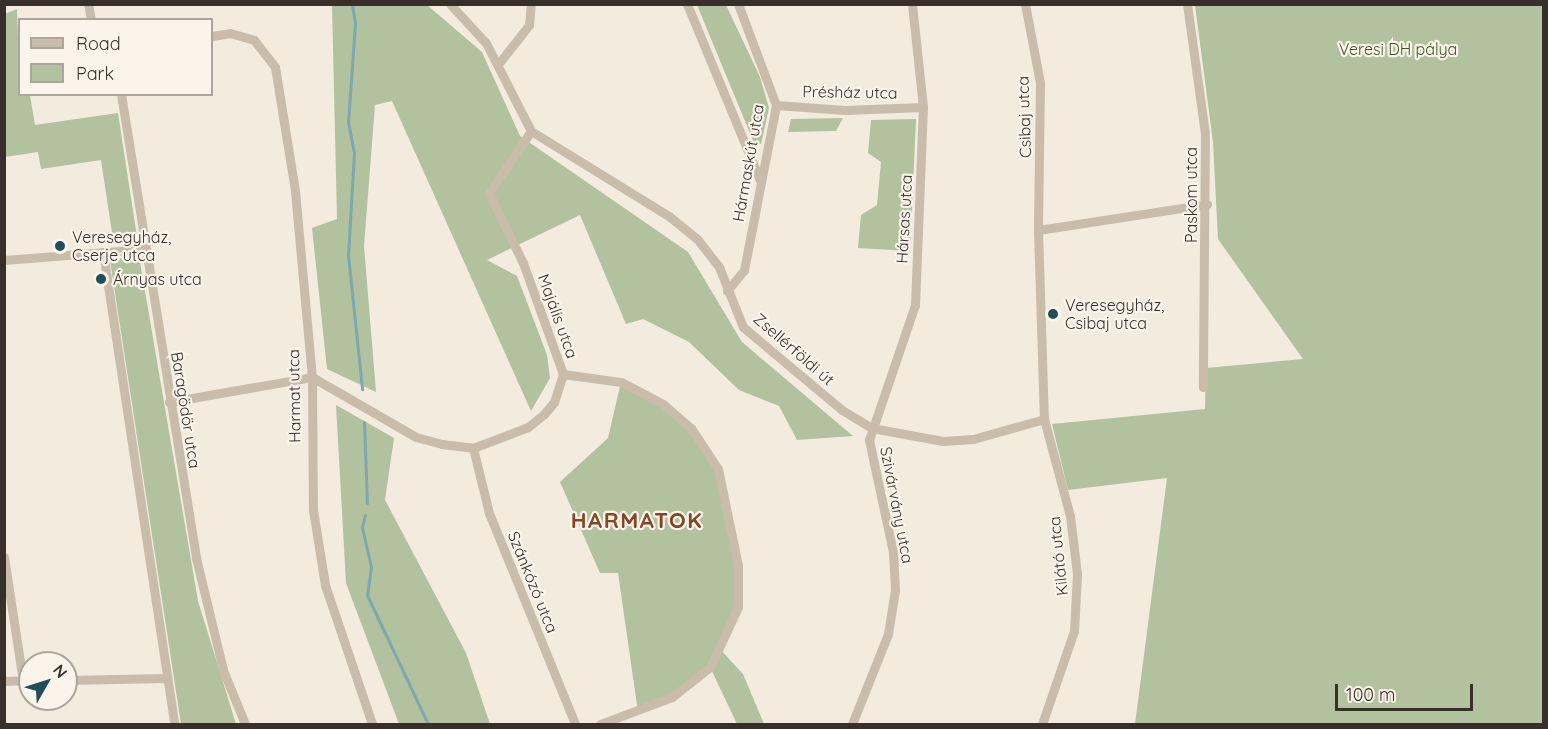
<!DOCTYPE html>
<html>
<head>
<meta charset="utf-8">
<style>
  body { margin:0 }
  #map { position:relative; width:1548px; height:729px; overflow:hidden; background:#f2ebde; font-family:Quicksand,sans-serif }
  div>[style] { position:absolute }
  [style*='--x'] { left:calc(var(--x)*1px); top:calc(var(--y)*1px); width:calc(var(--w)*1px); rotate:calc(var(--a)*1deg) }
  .green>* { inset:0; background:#b2c19e }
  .stream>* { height:3px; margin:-1.5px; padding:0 1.5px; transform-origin:1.5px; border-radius:1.5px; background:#7ea8ae }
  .street>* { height:9px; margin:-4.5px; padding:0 4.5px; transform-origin:4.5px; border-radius:4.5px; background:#cabcaa }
  .dots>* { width:16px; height:16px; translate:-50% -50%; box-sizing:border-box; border:3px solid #faf4eb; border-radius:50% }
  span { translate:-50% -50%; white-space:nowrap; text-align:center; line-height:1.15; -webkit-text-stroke:4.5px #faf4eb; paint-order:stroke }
  .park-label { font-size:16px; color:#43552e }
  .street-label { font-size:16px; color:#382f2a }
  .poi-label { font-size:16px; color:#382f2a }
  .left { translate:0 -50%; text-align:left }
  .district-label { font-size:22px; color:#854425; font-weight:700; letter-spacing:1.5px }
  .frame { position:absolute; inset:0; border:6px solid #382f2a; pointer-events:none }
  .legend { position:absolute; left:18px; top:18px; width:195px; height:78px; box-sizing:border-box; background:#faf4eb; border:2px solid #aca59e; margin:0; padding:8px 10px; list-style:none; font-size:18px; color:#382f2a }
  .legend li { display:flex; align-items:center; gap:12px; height:30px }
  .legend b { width:30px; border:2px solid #aca59e }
  .north { position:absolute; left:18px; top:651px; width:60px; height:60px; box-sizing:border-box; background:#faf4eb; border:2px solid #aca59e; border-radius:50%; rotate:51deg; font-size:16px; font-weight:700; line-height:24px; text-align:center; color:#382f2a }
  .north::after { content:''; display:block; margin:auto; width:21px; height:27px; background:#204f58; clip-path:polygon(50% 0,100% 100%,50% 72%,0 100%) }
  .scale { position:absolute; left:1335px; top:684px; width:138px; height:27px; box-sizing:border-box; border:3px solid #382f2a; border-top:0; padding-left:8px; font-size:18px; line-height:21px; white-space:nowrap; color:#382f2a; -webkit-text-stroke:4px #faf4eb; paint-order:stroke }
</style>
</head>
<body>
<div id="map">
  <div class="green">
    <i style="clip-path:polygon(332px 5px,427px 5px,482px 52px,520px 136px,688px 252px,742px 342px,853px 436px,797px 440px,779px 406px,739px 390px,689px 342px,643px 319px,626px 324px,580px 215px,487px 260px,517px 276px,547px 355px,550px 378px,531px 411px,392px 101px,375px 105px,364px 246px,376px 392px,327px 369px,312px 228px,337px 219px)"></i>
    <i style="clip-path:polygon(697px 5px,726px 5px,760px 77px,769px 108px,761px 144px,754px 143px)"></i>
    <i style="clip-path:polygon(1195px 5px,1543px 5px,1543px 724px,1135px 724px,1167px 478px,1068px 490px,1052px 424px,1205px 409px,1206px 368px,1303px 359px,1218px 239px,1213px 142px)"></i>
    <i style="clip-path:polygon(17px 9px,20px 94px,30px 95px,35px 125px,118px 113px,137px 237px,113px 239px,101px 160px,41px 169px,38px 152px,5px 157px,5px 14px)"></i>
    <i style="clip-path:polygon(843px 118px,836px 131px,788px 132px,791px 119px)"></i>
    <i style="clip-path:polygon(916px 119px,910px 251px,858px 248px,861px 215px,877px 205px,881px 162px,868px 153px,871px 120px)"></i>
    <i style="clip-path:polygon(139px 256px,198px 601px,236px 724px,181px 724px,110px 260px)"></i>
    <i style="clip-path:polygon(621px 382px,671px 411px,717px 466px,740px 590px,719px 648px,743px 674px,764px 724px,737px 724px,710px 667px,672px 697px,638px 712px,618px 573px,600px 573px,560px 482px,608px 438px)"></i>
    <i style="clip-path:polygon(336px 405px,394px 438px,385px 500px,466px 653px,490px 724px,399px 724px,346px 583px)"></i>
  </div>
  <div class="stream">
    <i style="--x:352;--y:4;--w:19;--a:81"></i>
    <i style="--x:355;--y:23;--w:99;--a:94"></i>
    <i style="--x:348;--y:122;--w:31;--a:79"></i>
    <i style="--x:354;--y:152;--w:103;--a:93.3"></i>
    <i style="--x:348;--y:255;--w:135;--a:84"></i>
    <i style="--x:364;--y:422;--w:81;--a:87.9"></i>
    <i style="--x:365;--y:515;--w:12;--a:104"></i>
    <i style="--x:362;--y:527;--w:41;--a:77.3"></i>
    <i style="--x:371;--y:567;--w:28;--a:98"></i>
    <i style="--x:367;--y:595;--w:143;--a:64.7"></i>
  </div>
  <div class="street">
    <i style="--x:88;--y:4;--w:16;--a:79"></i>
    <i style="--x:450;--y:4;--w:53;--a:47.3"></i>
    <i style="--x:486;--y:43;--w:99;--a:62.9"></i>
    <i style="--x:531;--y:131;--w:163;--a:31.7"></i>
    <i style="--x:670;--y:217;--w:36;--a:39"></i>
    <i style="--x:698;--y:240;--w:34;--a:52"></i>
    <i style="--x:719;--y:267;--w:65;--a:68.2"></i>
    <i style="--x:743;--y:327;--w:129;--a:40"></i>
    <i style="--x:842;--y:410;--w:35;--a:31"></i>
    <i style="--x:872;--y:428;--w:72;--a:10.4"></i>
    <i style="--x:943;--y:441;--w:30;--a:-4"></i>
    <i style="--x:973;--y:439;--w:74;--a:-15.7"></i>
    <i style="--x:687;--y:4;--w:191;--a:67.5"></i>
    <i style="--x:1025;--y:4;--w:80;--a:79.2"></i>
    <i style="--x:1040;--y:83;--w:147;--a:90.8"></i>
    <i style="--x:1038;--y:230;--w:189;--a:88.2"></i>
    <i style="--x:1044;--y:419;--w:100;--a:75"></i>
    <i style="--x:1070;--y:516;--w:58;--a:83.1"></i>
    <i style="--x:1077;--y:574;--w:57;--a:93"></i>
    <i style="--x:1074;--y:631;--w:98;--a:109"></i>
    <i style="--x:1187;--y:4;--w:130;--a:82.1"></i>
    <i style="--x:1205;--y:133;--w:254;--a:90.5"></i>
    <i style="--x:212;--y:36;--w:18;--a:-9"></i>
    <i style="--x:230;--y:33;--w:25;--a:16"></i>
    <i style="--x:254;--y:40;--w:34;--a:52"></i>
    <i style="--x:275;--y:67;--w:126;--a:80.8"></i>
    <i style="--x:295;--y:191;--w:187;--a:84.8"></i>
    <i style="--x:312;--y:377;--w:133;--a:89.6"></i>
    <i style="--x:313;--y:510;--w:76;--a:80.9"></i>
    <i style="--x:325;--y:585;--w:147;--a:71.3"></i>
    <i style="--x:499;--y:63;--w:48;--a:-51.7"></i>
    <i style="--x:529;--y:25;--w:21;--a:-85"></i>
    <i style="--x:121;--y:94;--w:470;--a:80.8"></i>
    <i style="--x:196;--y:558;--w:115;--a:76.4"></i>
    <i style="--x:223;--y:670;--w:58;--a:67.8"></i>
    <i style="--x:776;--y:105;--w:69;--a:4.1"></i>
    <i style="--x:845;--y:110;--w:78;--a:-2.2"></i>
    <i style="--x:1038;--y:230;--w:171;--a:-8.7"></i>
    <i style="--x:103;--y:252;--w:477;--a:81.4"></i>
    <i style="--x:4;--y:260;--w:141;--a:-4.5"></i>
    <i style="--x:727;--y:291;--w:27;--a:-51"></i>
    <i style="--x:744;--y:270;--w:168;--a:-79"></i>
    <i style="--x:776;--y:105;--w:108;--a:-110.6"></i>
    <i style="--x:563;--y:374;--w:59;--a:7.9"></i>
    <i style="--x:621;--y:382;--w:47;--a:27.6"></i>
    <i style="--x:663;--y:404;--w:37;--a:41"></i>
    <i style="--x:691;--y:428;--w:49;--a:56.6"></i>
    <i style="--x:718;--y:469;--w:99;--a:78.3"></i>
    <i style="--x:738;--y:566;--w:41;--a:90"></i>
    <i style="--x:738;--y:607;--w:66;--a:115"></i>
    <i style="--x:710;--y:667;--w:48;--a:141.7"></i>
    <i style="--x:672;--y:697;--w:77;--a:159.4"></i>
    <i style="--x:312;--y:377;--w:120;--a:30"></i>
    <i style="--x:416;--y:437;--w:27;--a:15"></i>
    <i style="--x:442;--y:444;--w:31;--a:7"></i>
    <i style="--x:473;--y:448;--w:59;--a:-20.9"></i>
    <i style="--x:528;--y:427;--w:21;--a:-39"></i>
    <i style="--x:544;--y:414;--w:16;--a:-50"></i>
    <i style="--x:554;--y:402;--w:29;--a:-72"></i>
    <i style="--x:563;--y:374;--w:118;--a:-109.8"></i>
    <i style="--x:523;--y:263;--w:78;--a:-115.9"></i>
    <i style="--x:489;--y:193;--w:75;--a:-55.9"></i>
    <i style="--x:169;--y:402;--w:145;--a:-9.9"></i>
    <i style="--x:473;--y:448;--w:67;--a:76.2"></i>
    <i style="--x:489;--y:513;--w:228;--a:67.8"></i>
    <i style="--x:4;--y:557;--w:125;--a:81.3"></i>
    <i style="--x:66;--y:680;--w:101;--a:-1.1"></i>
    <i style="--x:4;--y:681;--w:26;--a:-2"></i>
    <i style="--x:852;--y:724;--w:97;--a:-68.2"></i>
    <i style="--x:888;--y:634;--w:45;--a:-81"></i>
    <i style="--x:895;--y:590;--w:38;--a:-93"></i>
    <i style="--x:893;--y:552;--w:115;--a:-102.1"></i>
    <i style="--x:869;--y:440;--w:143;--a:-71.2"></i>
    <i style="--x:915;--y:305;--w:198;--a:-87.7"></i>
    <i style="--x:923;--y:107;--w:104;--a:-96.1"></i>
  </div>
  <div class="dots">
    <i style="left:60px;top:246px;background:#204f58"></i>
    <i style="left:101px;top:279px;background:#204f58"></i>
    <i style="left:1053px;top:314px;background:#204f58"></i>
  </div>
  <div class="park-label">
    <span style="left:1398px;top:49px">Veresi DH pálya</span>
  </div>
  <div class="street-label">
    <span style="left:850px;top:92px;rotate:1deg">Présház utca</span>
    <span style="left:1024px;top:117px;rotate:-92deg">Csibaj utca</span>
    <span style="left:748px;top:163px;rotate:-80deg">Hármaskút utca</span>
    <span style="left:1191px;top:195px;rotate:-90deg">Paskom utca</span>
    <span style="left:904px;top:219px;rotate:-87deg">Hársas utca</span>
    <span style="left:558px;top:316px;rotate:70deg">Majális utca</span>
    <span style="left:794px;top:349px;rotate:41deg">Zsellérföldi út</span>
    <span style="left:294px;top:396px;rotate:-91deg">Harmat utca</span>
    <span style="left:186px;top:410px;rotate:81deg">Baragödör utca</span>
    <span style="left:897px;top:505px;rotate:79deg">Szivárvány utca</span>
    <span style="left:1058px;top:556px;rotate:-96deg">Kilátó utca</span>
    <span style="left:533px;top:582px;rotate:68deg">Szánkózó utca</span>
  </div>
  <div class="poi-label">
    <span class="left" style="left:72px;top:246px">Veresegyház,<br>Cserje utca</span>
    <span class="left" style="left:113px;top:279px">Árnyas utca</span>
    <span class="left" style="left:1065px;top:314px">Veresegyház,<br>Csibaj utca</span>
  </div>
  <div class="district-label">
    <span style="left:637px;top:521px">HARMATOK</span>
  </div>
  <div class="frame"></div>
  <ul class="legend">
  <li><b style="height:8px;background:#cabcaa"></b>Road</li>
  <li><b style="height:16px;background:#b2c19e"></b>Park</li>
  </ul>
  <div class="north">N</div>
  <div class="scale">100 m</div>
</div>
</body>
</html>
